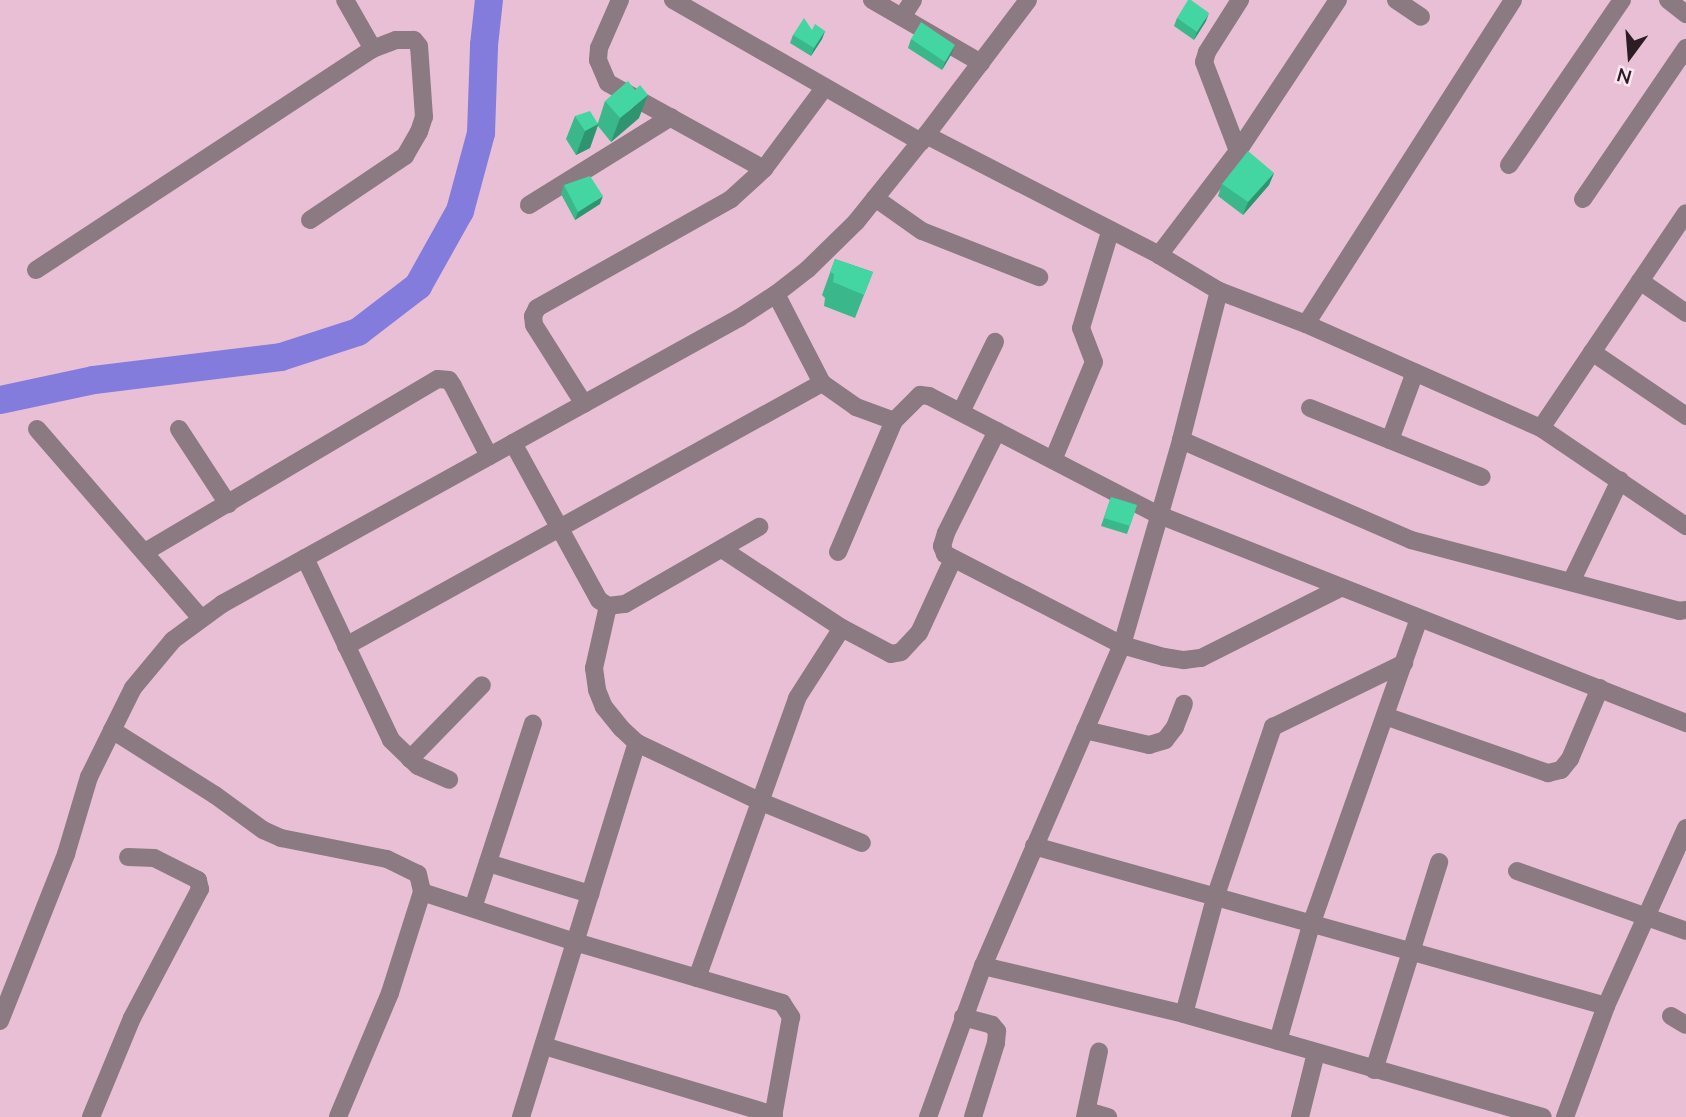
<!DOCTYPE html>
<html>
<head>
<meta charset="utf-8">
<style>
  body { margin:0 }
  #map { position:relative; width:1686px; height:1117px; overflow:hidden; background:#e8bfd4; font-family:Mulish,sans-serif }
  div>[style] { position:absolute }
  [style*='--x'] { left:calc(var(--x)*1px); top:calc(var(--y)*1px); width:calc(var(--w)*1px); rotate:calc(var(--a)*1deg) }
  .river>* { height:28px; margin:-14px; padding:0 14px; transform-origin:14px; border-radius:14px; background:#847cdd }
  .minor>* { height:18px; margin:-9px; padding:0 9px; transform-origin:9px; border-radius:9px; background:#8b7a82 }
  .wall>* { inset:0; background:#3ab78b }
  .shaded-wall>* { inset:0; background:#2f9571 }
  .building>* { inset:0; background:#43d5a2 }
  span { translate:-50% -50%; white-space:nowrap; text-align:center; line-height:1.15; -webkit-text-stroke:5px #fce6f1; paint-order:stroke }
  .north { position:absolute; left:1595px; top:21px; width:70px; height:70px; -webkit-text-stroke:5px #fce6f1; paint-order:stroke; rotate:196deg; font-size:19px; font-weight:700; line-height:28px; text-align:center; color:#2c1d25 }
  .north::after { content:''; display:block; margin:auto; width:24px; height:32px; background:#2c1d25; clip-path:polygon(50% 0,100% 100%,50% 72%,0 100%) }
</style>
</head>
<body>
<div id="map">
  <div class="river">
    <i style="--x:0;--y:400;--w:96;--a:-12"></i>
    <i style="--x:94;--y:380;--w:188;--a:-7"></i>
    <i style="--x:281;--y:357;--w:81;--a:-18"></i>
    <i style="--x:358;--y:332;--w:76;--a:-37.5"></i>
    <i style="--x:418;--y:286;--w:86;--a:-60.8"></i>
    <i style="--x:460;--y:211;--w:81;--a:-74.9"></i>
    <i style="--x:481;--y:133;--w:88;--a:-88"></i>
    <i style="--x:484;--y:45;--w:45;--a:-83.7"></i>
  </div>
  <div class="minor">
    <i style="--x:620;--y:0;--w:52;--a:113.6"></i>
    <i style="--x:599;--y:48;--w:12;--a:95"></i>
    <i style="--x:598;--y:60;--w:25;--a:67"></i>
    <i style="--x:608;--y:83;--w:178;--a:28.9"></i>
    <i style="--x:673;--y:0;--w:286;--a:29.8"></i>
    <i style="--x:872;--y:0;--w:126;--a:30"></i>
    <i style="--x:1396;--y:0;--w:30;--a:34"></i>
    <i style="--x:1668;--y:0;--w:23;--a:38"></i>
    <i style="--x:902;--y:17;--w:20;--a:-57"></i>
    <i style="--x:926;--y:135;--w:262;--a:27.2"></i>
    <i style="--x:1159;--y:255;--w:70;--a:31"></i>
    <i style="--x:1219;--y:291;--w:93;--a:20.8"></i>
    <i style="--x:1306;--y:324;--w:257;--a:23.9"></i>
    <i style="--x:1541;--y:428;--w:175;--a:34.1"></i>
    <i style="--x:1238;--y:151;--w:95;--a:-110.9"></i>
    <i style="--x:1204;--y:62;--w:10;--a:-73"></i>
    <i style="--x:1207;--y:52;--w:62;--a:-57.6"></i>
    <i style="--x:1509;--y:165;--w:200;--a:-55.6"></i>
    <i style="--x:875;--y:198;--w:57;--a:35.1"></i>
    <i style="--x:922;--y:231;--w:126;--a:21.5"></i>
    <i style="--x:1583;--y:199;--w:183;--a:-55.7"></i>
    <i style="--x:529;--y:205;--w:167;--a:-31.8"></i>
    <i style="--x:310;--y:220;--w:115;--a:-34"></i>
    <i style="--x:405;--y:156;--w:28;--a:-60"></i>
    <i style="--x:419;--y:132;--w:16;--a:-72"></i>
    <i style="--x:424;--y:117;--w:71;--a:-94"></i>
    <i style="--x:419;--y:46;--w:8;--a:-130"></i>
    <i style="--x:414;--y:40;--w:18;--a:180"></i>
    <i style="--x:396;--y:40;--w:25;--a:159"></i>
    <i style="--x:1159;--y:255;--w:131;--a:-52.8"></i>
    <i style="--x:1238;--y:151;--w:181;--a:-56.5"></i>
    <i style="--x:36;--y:270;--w:403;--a:-33.3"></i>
    <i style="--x:373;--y:49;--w:56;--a:-119.7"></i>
    <i style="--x:1640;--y:281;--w:56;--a:34.8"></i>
    <i style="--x:776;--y:294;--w:100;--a:62.7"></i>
    <i style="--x:822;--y:383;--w:42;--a:35.2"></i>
    <i style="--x:856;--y:407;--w:40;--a:20.2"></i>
    <i style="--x:1306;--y:324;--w:384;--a:-57.4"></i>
    <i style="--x:1592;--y:352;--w:114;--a:34.2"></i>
    <i style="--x:584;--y:404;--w:93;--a:-122.3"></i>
    <i style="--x:534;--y:325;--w:9;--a:-96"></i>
    <i style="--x:533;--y:316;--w:9;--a:-63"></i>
    <i style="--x:537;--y:308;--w:223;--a:-29.3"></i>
    <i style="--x:731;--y:199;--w:45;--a:-42.3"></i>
    <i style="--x:764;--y:169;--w:102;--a:-53.4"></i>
    <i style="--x:1310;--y:408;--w:185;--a:21.9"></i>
    <i style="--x:961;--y:412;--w:78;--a:-64.1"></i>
    <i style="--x:1541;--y:428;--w:259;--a:-56"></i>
    <i style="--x:37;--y:429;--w:249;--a:49.1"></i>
    <i style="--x:179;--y:429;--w:90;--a:56.8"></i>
    <i style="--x:997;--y:431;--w:114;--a:116.6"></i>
    <i style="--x:946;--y:533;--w:14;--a:107"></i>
    <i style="--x:942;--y:546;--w:9;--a:69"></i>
    <i style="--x:945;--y:554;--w:199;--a:27.2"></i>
    <i style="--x:1122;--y:645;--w:44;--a:15.9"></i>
    <i style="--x:1164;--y:657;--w:20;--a:9"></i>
    <i style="--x:1184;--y:660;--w:17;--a:-7"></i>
    <i style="--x:1201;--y:658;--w:156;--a:-26.7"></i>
    <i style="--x:1181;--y:440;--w:251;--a:23.5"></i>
    <i style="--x:1411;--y:540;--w:277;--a:14.8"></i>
    <i style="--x:1679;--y:611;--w:7;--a:-8"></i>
    <i style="--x:1390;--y:440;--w:72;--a:-69.8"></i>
    <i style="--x:513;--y:443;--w:179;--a:61.3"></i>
    <i style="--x:599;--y:600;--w:11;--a:34"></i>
    <i style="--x:608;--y:606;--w:17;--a:-7"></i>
    <i style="--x:625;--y:604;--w:155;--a:-29.9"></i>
    <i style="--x:1053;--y:460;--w:106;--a:-67.3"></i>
    <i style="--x:1094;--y:362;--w:36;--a:-111"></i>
    <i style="--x:1081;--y:328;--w:100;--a:-73.2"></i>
    <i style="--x:722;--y:549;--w:144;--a:33.4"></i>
    <i style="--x:842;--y:628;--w:55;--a:28"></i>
    <i style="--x:891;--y:654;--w:10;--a:-11"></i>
    <i style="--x:901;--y:652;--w:26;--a:-47"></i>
    <i style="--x:919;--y:633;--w:81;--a:-65.3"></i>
    <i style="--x:145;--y:552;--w:340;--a:-30.6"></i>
    <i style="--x:438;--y:379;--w:11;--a:5"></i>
    <i style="--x:449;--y:380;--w:7;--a:56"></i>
    <i style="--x:453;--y:386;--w:79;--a:62.8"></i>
    <i style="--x:838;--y:552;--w:142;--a:-66.9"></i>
    <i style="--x:894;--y:421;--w:37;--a:-45"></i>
    <i style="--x:920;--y:395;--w:9;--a:6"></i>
    <i style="--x:929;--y:396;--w:259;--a:27.4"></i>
    <i style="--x:1159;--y:515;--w:567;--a:21.54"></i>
    <i style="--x:305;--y:558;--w:201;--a:64.7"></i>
    <i style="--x:391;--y:740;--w:37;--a:44"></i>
    <i style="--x:418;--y:766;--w:34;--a:24"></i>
    <i style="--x:1571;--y:582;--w:113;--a:-64.3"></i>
    <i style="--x:608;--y:606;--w:64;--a:102.7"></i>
    <i style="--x:594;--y:668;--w:22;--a:82"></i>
    <i style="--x:597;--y:690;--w:18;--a:68"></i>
    <i style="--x:604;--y:707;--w:28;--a:51"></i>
    <i style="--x:622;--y:729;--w:21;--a:43"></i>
    <i style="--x:637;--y:743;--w:135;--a:25.4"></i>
    <i style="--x:759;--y:801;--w:111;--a:22.2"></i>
    <i style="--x:346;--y:646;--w:544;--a:-28.92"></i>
    <i style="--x:1385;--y:716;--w:173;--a:19.3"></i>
    <i style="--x:1548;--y:773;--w:13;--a:-13"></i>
    <i style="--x:1561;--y:770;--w:14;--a:-51"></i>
    <i style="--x:1570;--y:759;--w:77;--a:-67.1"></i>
    <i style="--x:112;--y:730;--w:122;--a:32.3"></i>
    <i style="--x:215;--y:795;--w:59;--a:36.1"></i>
    <i style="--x:263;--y:830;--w:20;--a:24"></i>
    <i style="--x:281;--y:838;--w:108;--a:11.2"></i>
    <i style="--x:387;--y:859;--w:34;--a:26"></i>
    <i style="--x:418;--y:874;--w:18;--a:77"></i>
    <i style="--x:422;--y:892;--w:106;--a:107.6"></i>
    <i style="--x:390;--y:993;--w:134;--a:112.8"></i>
    <i style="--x:1085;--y:730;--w:66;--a:13.2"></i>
    <i style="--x:1149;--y:745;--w:17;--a:-17"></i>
    <i style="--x:1165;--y:740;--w:16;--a:-52"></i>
    <i style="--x:1175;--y:727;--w:25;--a:-69"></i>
    <i style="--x:410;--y:759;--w:103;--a:-45.8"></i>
    <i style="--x:1034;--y:846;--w:594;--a:15.63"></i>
    <i style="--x:488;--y:863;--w:107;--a:16.9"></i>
    <i style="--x:1517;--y:871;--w:179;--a:19.5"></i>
    <i style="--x:422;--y:892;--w:161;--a:18.1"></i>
    <i style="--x:575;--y:942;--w:216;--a:16.4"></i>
    <i style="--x:782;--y:1003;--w:17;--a:57"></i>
    <i style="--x:791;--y:1017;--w:102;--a:100.2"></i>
    <i style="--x:473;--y:908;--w:194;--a:-72"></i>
    <i style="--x:983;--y:966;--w:207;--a:13.4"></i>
    <i style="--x:1184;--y:1014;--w:373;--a:16"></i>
    <i style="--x:697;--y:978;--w:297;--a:-70.3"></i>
    <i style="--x:797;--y:698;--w:83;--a:-57.3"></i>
    <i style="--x:1184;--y:1014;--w:120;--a:-75"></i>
    <i style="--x:1215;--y:898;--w:181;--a:-71.3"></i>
    <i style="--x:1273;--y:727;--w:146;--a:-26"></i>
    <i style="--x:1671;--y:1016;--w:17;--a:31"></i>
    <i style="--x:963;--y:1017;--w:30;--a:15"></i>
    <i style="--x:992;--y:1025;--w:8;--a:50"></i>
    <i style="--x:997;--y:1031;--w:12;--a:95"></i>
    <i style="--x:996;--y:1043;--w:77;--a:107.3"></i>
    <i style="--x:0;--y:1021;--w:180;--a:-68.4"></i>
    <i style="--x:66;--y:854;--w:80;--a:-73.4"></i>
    <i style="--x:89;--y:777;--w:99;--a:-63.7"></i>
    <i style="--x:133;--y:688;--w:62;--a:-50.2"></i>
    <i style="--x:173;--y:640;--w:61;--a:-36.3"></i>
    <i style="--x:222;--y:604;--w:591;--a:-28.95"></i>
    <i style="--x:739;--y:318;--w:44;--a:-33"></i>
    <i style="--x:776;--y:294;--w:41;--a:-38"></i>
    <i style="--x:808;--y:269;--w:67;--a:-44.4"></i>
    <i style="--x:856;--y:222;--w:112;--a:-51.2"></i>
    <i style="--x:926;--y:135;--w:169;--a:-52.9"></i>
    <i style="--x:1278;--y:1041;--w:121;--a:-74.1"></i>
    <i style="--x:1311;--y:925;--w:324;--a:-70.6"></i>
    <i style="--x:544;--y:1046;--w:240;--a:16.7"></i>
    <i style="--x:1374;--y:1070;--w:218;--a:-72.6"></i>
    <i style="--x:1087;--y:1111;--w:22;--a:16"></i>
    <i style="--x:91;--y:1117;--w:107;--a:-67.5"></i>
    <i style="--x:132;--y:1018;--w:146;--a:-62.2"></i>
    <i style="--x:200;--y:889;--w:9;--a:-103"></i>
    <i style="--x:198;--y:880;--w:49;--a:-153.4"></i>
    <i style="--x:154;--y:858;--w:26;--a:-178"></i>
    <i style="--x:521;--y:1117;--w:392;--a:-72.8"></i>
    <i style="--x:928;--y:1117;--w:161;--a:-70"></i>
    <i style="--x:983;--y:966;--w:350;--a:-66.6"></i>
    <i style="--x:1122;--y:645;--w:213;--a:-73.9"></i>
    <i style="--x:1181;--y:440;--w:154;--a:-75.7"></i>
    <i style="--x:1085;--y:1117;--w:67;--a:-78"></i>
    <i style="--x:1300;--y:1117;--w:66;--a:-76"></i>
    <i style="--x:1565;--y:1117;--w:118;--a:-69.7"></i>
    <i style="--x:1606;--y:1006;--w:195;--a:-65.8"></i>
  </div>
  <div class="wall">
    <i style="clip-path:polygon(1177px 18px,1206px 21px,1194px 40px,1174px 26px)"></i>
    <i style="clip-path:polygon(812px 30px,825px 31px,822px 39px,811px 56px,790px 43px,793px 35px)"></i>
    <i style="clip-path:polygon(911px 39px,952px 53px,942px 70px,908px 48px)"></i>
    <i style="clip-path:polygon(605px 101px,639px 118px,611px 142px,598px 126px,590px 148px,576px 155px,566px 139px,575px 116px,598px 123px)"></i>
    <i style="clip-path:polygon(1274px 173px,1269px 185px,1243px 215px,1218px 196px,1222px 184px)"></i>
    <i style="clip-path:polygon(564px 185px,600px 204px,575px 220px,561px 194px)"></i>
    <i style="clip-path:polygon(835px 259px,873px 272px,855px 318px,824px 306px,825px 298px,822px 295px)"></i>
    <i style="clip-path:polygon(1111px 497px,1137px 505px,1127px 534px,1101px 526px)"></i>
  </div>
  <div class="shaded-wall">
    <i style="clip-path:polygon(1209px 13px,1206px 21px,1194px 40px,1197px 32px)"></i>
    <i style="clip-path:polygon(825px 31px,822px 39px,811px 56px,814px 48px)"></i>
    <i style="clip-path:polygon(955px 45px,952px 53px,942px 70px,945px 62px)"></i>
    <i style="clip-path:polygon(648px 95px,639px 118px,611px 142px,620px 118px)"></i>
    <i style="clip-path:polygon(598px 124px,590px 148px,576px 155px,585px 131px)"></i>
    <i style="clip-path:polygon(1274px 173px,1269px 185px,1243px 215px,1248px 202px)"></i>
    <i style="clip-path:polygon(603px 196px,600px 204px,575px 220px,578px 212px)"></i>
  </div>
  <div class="building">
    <i style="clip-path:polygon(1188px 0,1191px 0,1209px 13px,1197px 32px,1177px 18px)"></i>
    <i style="clip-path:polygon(804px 18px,812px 30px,815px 24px,825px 31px,814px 48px,793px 35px)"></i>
    <i style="clip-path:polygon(921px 22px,955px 45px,945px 62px,911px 39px)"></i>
    <i style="clip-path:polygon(628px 81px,635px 90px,640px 85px,648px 95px,620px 118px,605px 101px)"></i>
    <i style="clip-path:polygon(590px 111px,598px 124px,585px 131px,575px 116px)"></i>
    <i style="clip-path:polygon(1248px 151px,1274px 173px,1248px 202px,1222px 184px)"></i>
    <i style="clip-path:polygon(590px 176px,603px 196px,578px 212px,564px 185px)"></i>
    <i style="clip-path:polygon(835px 259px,873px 272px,864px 295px,833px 282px,834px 274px,830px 272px)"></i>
    <i style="clip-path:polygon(1111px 497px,1137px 505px,1130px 526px,1104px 518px)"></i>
  </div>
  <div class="north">N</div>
</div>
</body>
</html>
